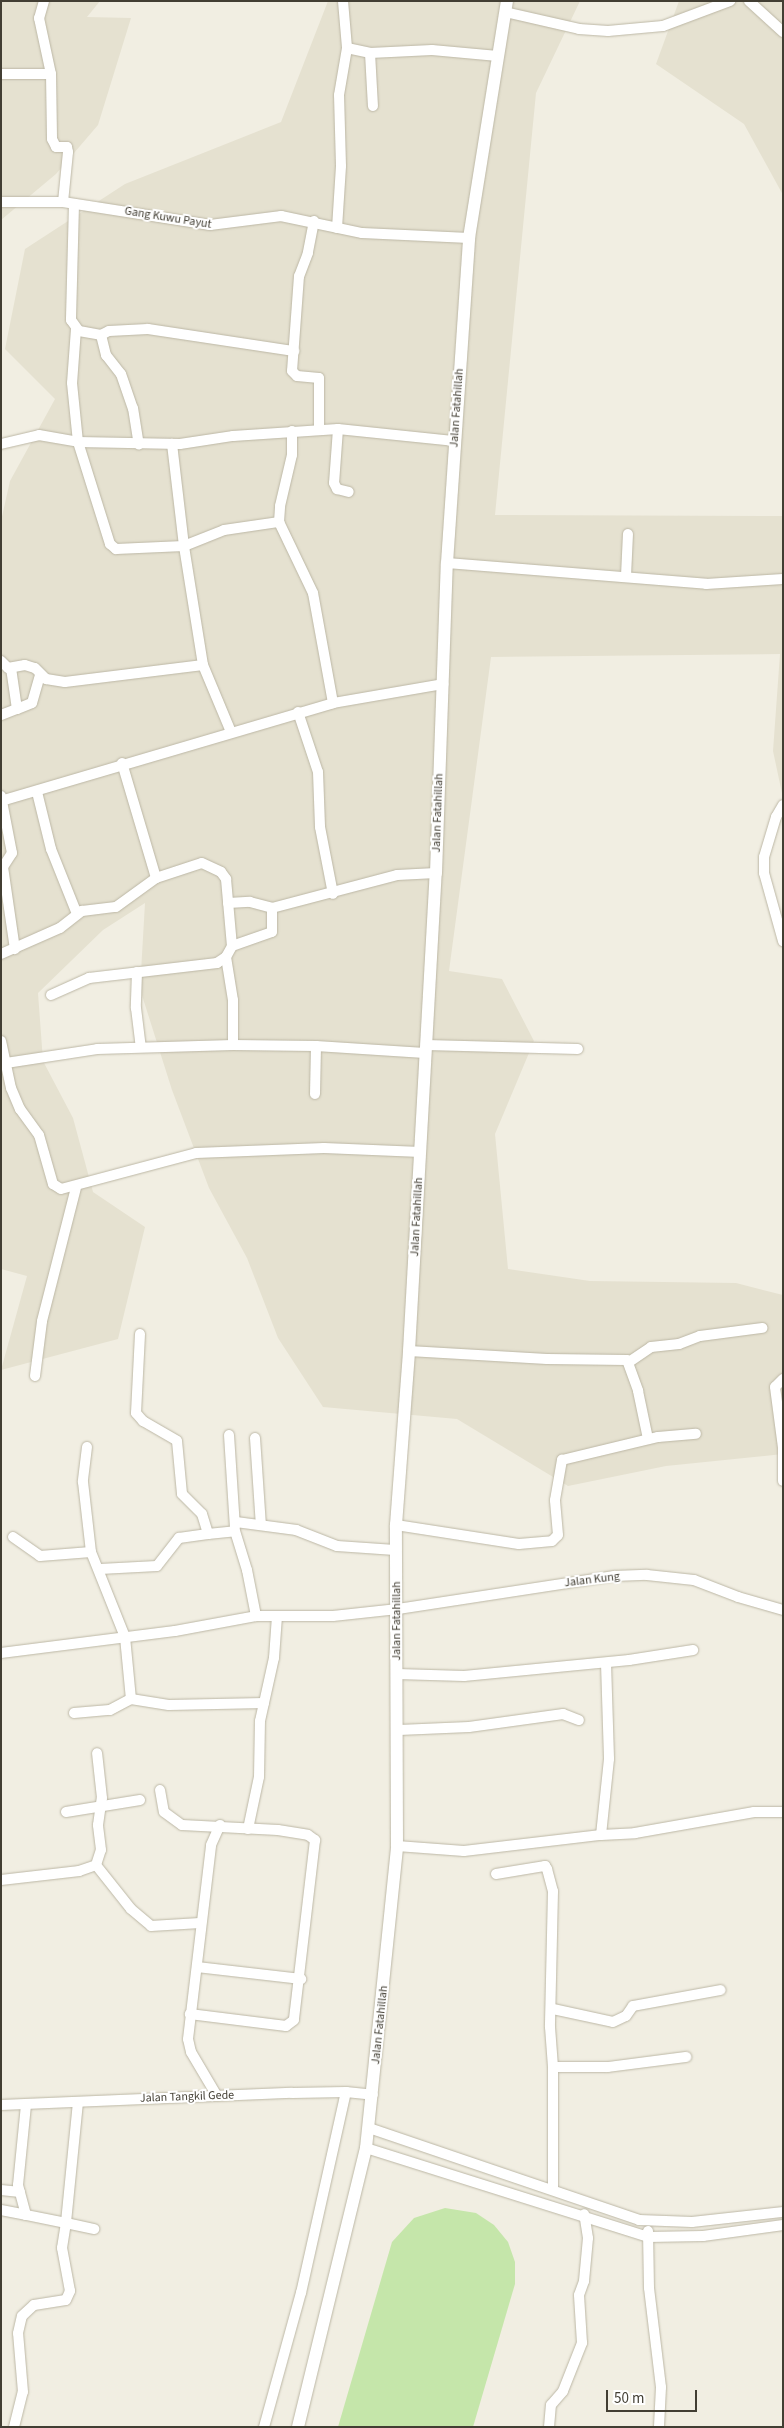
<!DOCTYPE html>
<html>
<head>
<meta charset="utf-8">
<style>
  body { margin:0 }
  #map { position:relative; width:784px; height:2428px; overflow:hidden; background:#f1eee2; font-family:"Source Sans 3",sans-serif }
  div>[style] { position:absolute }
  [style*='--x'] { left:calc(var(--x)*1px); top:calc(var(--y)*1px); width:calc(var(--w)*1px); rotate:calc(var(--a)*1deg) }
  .residential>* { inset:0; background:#e5e1d0 }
  .green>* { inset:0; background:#c5e6aa }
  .roads { filter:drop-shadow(0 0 1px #bcb7a5) drop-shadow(0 0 1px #bcb7a5) }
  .minor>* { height:10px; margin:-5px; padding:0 5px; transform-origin:5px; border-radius:5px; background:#fff }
  .tertiary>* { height:12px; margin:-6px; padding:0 6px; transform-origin:6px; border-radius:6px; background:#fff }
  span { translate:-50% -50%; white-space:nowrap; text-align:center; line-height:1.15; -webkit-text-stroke:4px #fff; paint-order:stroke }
  .street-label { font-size:12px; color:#423e33 }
  .frame { position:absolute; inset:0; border:2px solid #423e33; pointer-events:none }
  .scale { position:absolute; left:606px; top:2390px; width:91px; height:22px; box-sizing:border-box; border:2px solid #423e33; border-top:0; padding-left:6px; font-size:15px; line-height:18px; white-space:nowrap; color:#423e33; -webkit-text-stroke:4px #fff; paint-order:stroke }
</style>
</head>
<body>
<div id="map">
  <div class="residential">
    <i style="clip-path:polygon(1px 1px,100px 1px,87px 17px,131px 18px,98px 125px,56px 174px,1px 220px)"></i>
    <i style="clip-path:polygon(328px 1px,580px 1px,536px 93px,495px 515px,783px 516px,783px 798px,773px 751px,780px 654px,491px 657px,449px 971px,502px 979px,534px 1041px,495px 1134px,508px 1269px,590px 1281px,736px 1283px,783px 1295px,783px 1454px,666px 1466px,568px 1486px,457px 1419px,323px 1407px,278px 1338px,247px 1258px,209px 1188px,172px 1090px,140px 989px,145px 903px,103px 930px,38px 993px,43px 1061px,73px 1118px,93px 1192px,145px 1227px,118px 1339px,1px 1370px,27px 1276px,1px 1269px,1px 521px,10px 481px,55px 399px,5px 349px,25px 249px,125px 184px,281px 122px)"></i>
    <i style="clip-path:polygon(679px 1px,783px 1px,783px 195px,744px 124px,656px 64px)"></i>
  </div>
  <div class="green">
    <i style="clip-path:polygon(445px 2208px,476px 2213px,494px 2225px,508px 2242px,515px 2262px,515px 2284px,473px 2427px,338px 2427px,392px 2242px,414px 2218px)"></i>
  </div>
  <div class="roads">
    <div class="minor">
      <i style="--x:44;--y:1;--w:18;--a:106"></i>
      <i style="--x:39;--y:18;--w:57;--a:77.9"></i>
      <i style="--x:51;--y:74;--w:65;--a:89.1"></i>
      <i style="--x:52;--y:139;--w:9;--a:63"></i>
      <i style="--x:56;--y:147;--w:11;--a:0"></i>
      <i style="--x:67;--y:147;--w:5;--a:79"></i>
      <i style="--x:68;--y:152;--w:50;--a:95.7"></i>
      <i style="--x:343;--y:1;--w:47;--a:85.1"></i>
      <i style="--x:749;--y:1;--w:46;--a:42.4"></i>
      <i style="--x:505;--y:12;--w:76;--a:12.9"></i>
      <i style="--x:579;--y:29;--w:29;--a:4"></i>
      <i style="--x:608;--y:31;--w:55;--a:-5.2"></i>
      <i style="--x:663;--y:26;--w:72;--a:-20.5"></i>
      <i style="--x:370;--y:53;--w:53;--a:86.8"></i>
      <i style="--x:1;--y:74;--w:50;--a:0"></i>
      <i style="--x:1;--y:202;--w:62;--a:0"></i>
      <i style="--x:63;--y:202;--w:149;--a:8.9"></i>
      <i style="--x:210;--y:225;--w:72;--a:-7.2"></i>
      <i style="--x:281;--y:216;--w:83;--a:11.9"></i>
      <i style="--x:362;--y:233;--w:107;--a:2.7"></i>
      <i style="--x:74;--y:204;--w:116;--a:91.5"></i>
      <i style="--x:71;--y:320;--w:14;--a:54"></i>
      <i style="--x:79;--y:331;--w:22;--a:10"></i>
      <i style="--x:101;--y:335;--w:21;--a:76"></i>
      <i style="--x:106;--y:355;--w:24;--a:52"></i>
      <i style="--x:121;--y:374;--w:36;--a:71"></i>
      <i style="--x:133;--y:408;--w:37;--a:81"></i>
      <i style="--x:314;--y:221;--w:33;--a:101"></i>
      <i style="--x:308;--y:253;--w:25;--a:111"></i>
      <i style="--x:299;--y:276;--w:95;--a:94.2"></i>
      <i style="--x:292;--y:371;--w:7;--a:45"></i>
      <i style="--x:297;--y:376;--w:22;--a:5"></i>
      <i style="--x:319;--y:378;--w:52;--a:90"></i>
      <i style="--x:337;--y:228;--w:62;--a:-86.3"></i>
      <i style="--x:341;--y:166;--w:71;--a:-91.6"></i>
      <i style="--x:339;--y:95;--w:48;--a:-80.3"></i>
      <i style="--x:347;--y:48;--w:24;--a:12"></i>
      <i style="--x:370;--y:53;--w:62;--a:-2.8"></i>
      <i style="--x:432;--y:50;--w:66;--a:5.2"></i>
      <i style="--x:76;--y:329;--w:54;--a:94.2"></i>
      <i style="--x:72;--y:383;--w:59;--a:84.2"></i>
      <i style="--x:78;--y:442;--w:107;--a:72.6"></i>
      <i style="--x:110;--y:544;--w:8;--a:40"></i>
      <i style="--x:116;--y:549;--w:68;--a:-2.5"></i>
      <i style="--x:184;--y:546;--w:103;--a:-96.7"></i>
      <i style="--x:101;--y:335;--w:9;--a:-27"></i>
      <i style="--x:109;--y:331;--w:39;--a:-3"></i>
      <i style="--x:148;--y:329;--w:148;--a:8.6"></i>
      <i style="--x:338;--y:429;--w:54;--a:94.2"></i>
      <i style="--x:334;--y:483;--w:7;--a:63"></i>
      <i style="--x:337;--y:489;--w:12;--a:14"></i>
      <i style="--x:1;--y:444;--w:39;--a:-13"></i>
      <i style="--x:39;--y:435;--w:40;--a:10"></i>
      <i style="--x:78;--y:442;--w:102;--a:1.1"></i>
      <i style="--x:180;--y:444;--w:54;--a:-8.6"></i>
      <i style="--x:233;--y:436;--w:105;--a:-3.8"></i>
      <i style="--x:338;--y:429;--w:118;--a:5.9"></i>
      <i style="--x:279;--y:522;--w:79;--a:64.4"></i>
      <i style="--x:313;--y:593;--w:112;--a:79.7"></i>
      <i style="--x:447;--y:563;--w:260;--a:4.6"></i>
      <i style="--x:706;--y:584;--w:77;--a:-3.7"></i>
      <i style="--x:626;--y:576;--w:42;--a:-87.3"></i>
      <i style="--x:1;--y:661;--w:10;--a:45"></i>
      <i style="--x:8;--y:668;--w:17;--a:-10"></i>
      <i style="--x:25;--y:665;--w:10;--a:17"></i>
      <i style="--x:35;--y:668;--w:16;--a:45"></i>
      <i style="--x:46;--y:679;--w:19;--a:9"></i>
      <i style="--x:65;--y:682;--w:139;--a:-7"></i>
      <i style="--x:203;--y:665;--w:121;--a:-99.1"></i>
      <i style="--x:184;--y:546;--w:43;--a:-21.8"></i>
      <i style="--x:224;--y:530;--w:56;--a:-8.3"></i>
      <i style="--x:279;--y:522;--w:16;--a:-86"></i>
      <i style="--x:280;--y:506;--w:52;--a:-76.8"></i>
      <i style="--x:292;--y:455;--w:24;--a:-90"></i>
      <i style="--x:203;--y:665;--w:73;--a:67.3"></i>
      <i style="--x:17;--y:709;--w:16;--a:-22"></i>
      <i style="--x:32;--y:703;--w:29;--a:-74"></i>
      <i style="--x:298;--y:712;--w:63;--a:71.6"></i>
      <i style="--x:318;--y:772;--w:55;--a:87.9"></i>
      <i style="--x:320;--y:827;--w:68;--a:79"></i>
      <i style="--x:1;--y:715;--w:17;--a:-21"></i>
      <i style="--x:17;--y:709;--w:41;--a:-98.3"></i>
      <i style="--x:122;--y:763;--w:120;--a:73.5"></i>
      <i style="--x:156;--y:878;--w:48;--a:-18.1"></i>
      <i style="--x:202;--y:863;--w:21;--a:25"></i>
      <i style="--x:221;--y:872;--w:9;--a:54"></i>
      <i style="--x:226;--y:879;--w:67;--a:84.9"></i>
      <i style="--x:37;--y:792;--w:59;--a:76.2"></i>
      <i style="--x:51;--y:849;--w:70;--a:68.2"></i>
      <i style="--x:1;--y:796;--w:58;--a:79.1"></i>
      <i style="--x:12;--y:853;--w:17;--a:123"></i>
      <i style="--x:3;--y:867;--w:83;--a:81.7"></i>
      <i style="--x:1;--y:801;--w:346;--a:-16.4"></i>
      <i style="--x:333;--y:703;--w:112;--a:-9.8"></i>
      <i style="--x:783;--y:805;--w:14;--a:120"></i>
      <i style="--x:776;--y:817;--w:42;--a:106.7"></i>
      <i style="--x:764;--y:857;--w:16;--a:90"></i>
      <i style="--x:764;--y:873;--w:71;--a:74.4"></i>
      <i style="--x:228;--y:903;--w:22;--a:-3"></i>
      <i style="--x:250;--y:902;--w:23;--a:15"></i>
      <i style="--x:1;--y:954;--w:64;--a:-23.8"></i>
      <i style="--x:60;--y:928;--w:28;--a:-38"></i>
      <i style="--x:82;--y:911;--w:34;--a:-7"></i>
      <i style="--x:116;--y:907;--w:49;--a:-35.9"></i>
      <i style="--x:226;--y:957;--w:44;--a:80.8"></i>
      <i style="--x:233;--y:1000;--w:45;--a:90"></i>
      <i style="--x:137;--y:972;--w:36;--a:92"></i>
      <i style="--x:136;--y:1008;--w:39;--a:83"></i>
      <i style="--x:51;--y:995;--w:42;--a:-24.1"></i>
      <i style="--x:89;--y:978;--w:129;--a:-6.7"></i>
      <i style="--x:217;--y:963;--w:11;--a:-34"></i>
      <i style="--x:226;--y:957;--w:13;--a:-61"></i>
      <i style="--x:232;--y:946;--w:42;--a:-19.3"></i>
      <i style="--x:272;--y:932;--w:24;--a:-90"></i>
      <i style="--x:272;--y:908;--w:129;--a:-14.8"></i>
      <i style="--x:397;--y:875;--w:39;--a:-3"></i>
      <i style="--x:1;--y:1041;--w:48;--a:78"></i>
      <i style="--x:11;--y:1088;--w:23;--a:67"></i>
      <i style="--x:20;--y:1109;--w:32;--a:54"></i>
      <i style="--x:39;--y:1135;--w:51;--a:74.1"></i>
      <i style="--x:53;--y:1184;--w:9;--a:32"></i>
      <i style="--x:61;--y:1189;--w:140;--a:-14.9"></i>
      <i style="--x:196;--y:1153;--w:128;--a:-2.2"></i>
      <i style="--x:324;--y:1148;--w:97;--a:2.4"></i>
      <i style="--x:426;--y:1045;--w:152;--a:1.5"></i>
      <i style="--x:6;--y:1063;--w:92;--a:-8.7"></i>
      <i style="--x:97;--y:1049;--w:136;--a:-1.7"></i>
      <i style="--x:233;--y:1045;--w:83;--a:0.7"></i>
      <i style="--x:316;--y:1046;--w:109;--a:3.7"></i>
      <i style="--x:315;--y:1094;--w:48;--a:-88.8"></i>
      <i style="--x:140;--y:1334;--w:79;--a:92.9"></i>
      <i style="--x:136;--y:1413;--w:11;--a:49"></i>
      <i style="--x:143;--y:1421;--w:39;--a:30"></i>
      <i style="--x:177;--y:1441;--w:53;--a:84.6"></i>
      <i style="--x:182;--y:1494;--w:28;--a:45"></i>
      <i style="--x:202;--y:1514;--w:21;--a:73"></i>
      <i style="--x:208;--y:1534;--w:27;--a:-6"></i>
      <i style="--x:235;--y:1531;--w:41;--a:72.9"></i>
      <i style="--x:247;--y:1570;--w:47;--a:78.9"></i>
      <i style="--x:409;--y:1351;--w:138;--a:3.3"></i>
      <i style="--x:547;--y:1359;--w:80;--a:0.7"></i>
      <i style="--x:627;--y:1360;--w:33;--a:70"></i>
      <i style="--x:638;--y:1391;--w:49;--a:78.2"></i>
      <i style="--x:629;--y:1362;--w:27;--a:-34"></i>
      <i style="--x:651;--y:1347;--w:28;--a:-6"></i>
      <i style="--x:679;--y:1344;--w:22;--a:-21"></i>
      <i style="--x:700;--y:1336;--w:63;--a:-7.4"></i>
      <i style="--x:35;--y:1376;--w:55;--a:-82.7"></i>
      <i style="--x:42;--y:1321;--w:137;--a:-75.7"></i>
      <i style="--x:783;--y:1379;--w:11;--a:135"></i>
      <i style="--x:775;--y:1387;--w:62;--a:82.5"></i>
      <i style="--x:783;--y:1448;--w:33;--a:90"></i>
      <i style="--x:229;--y:1435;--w:92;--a:86.3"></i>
      <i style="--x:255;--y:1438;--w:87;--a:86.1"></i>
      <i style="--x:87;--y:1447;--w:35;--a:97"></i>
      <i style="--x:83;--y:1482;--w:70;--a:83.5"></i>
      <i style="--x:91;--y:1552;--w:92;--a:68.2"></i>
      <i style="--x:125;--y:1637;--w:62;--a:84.5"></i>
      <i style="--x:131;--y:1699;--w:38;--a:9"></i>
      <i style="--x:169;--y:1705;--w:95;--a:-1.2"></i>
      <i style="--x:236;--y:1522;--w:61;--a:7.6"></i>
      <i style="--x:296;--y:1530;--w:44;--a:21.3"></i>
      <i style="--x:337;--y:1546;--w:58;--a:3.9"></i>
      <i style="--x:396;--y:1525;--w:124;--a:8.8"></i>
      <i style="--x:519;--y:1544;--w:33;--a:-5"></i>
      <i style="--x:552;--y:1541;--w:8;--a:-45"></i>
      <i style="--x:558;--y:1535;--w:35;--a:-95"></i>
      <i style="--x:555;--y:1500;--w:41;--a:-80.1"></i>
      <i style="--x:562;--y:1460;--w:99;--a:-13.5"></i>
      <i style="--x:658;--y:1437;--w:38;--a:-5"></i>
      <i style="--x:13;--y:1537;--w:33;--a:35"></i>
      <i style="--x:40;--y:1556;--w:51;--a:-4.5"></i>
      <i style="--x:100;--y:1569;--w:57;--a:-3"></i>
      <i style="--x:157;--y:1566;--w:36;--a:-52"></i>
      <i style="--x:179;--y:1538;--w:29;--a:-8"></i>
      <i style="--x:1;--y:1653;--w:175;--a:-7.2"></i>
      <i style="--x:175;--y:1631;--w:82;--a:-10.5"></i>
      <i style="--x:256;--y:1616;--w:77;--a:0"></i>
      <i style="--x:333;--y:1616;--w:65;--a:-6.1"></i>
      <i style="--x:398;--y:1609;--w:219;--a:-8.7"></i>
      <i style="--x:614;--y:1576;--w:33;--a:-2"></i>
      <i style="--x:647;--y:1575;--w:47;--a:6.1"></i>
      <i style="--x:694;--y:1580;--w:47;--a:21.1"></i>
      <i style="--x:738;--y:1597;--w:47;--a:16.1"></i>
      <i style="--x:606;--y:1663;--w:96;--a:88.2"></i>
      <i style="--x:609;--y:1759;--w:76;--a:96"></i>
      <i style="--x:601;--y:1835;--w:34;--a:-3"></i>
      <i style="--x:635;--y:1833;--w:121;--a:-10"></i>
      <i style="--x:754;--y:1812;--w:29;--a:0"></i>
      <i style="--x:397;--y:1674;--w:67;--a:1.7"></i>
      <i style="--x:464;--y:1676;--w:166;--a:-5.5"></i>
      <i style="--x:629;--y:1660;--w:65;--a:-8.9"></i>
      <i style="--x:74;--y:1713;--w:36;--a:-5"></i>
      <i style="--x:110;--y:1710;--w:24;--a:-28"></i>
      <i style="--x:399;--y:1730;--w:70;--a:-2.5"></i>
      <i style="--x:469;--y:1727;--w:95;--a:-7.9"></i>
      <i style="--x:563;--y:1714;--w:17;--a:21"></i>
      <i style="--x:160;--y:1790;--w:22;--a:80"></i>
      <i style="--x:164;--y:1812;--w:22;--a:36"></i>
      <i style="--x:182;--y:1825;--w:96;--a:3"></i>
      <i style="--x:278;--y:1830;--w:30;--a:9"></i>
      <i style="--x:308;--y:1835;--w:9;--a:36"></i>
      <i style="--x:315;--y:1840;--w:181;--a:96.7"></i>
      <i style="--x:294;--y:2020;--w:10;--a:143"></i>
      <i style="--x:286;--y:2026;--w:97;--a:-172.9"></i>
      <i style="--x:66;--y:1812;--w:75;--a:-9.2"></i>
      <i style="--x:248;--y:1829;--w:53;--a:-78.1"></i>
      <i style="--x:259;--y:1777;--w:56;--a:-89"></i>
      <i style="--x:260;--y:1721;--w:65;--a:-77.5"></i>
      <i style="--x:274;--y:1658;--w:42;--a:-85.9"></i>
      <i style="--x:397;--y:1846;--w:67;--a:4.3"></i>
      <i style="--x:464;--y:1851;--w:138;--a:-6.7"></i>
      <i style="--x:96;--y:1865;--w:16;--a:-72"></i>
      <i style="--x:101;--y:1850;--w:25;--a:-97"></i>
      <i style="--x:98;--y:1825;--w:27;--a:-82"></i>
      <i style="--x:102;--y:1798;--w:45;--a:-96.3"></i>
      <i style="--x:496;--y:1874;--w:50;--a:-9.3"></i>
      <i style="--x:545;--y:1866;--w:4;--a:56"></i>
      <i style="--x:547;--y:1869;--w:23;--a:75"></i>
      <i style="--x:553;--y:1891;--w:136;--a:91.3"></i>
      <i style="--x:550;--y:2027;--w:40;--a:85.7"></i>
      <i style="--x:1;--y:1880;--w:79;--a:-6.6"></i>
      <i style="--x:79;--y:1871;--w:18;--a:-19"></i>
      <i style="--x:96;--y:1865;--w:56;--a:51.5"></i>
      <i style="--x:131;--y:1909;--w:26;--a:40"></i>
      <i style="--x:151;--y:1926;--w:49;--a:-3.5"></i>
      <i style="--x:197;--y:1967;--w:105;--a:6.6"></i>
      <i style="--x:553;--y:2009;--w:61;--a:12.2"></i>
      <i style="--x:613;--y:2022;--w:14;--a:-25"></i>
      <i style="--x:626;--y:2016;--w:12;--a:-55"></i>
      <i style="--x:633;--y:2006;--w:89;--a:-10.3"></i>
      <i style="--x:217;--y:2096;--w:51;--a:-120.6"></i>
      <i style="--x:191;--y:2052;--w:13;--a:-103"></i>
      <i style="--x:188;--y:2039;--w:195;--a:-83.2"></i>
      <i style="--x:211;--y:1845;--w:22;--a:-66"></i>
      <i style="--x:78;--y:2102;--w:122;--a:95.7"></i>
      <i style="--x:66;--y:2223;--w:29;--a:12"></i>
      <i style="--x:1;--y:2105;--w:291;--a:-2.4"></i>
      <i style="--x:292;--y:2093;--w:54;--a:-1.1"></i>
      <i style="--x:346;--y:2092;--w:27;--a:6"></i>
      <i style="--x:369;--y:2128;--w:285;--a:18.8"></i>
      <i style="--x:639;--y:2220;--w:53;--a:2.2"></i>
      <i style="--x:692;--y:2222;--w:92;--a:-6.3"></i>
      <i style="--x:366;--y:2148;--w:296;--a:17.5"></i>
      <i style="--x:648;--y:2237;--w:55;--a:-1"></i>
      <i style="--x:703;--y:2236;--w:81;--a:-7.8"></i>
      <i style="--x:1;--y:2190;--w:19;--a:6"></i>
      <i style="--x:553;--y:2190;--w:123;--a:-90"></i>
      <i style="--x:553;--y:2067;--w:55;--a:0"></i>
      <i style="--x:608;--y:2067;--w:79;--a:-7.3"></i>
      <i style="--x:1;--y:2210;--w:25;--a:11"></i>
      <i style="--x:648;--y:2231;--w:57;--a:89"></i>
      <i style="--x:649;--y:2288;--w:100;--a:83.1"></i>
      <i style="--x:661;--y:2387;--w:40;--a:92.9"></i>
      <i style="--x:14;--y:2427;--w:36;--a:-76"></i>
      <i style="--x:23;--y:2392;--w:59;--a:-94.8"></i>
      <i style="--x:18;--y:2333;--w:17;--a:-77"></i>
      <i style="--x:22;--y:2316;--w:16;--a:-43"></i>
      <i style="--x:34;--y:2305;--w:32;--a:-9"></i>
      <i style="--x:66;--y:2300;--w:10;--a:-66"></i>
      <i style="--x:70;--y:2291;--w:44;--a:-100.5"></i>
      <i style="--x:62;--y:2248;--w:25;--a:-81"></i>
      <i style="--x:66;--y:2223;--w:41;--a:-168.7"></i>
      <i style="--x:26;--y:2215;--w:31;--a:-105"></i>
      <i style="--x:18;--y:2185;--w:80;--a:-84.3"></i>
      <i style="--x:264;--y:2427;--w:139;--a:-74.6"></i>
      <i style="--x:301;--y:2293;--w:206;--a:-77.4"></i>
      <i style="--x:549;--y:2427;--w:22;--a:-85"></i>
      <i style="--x:551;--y:2405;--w:18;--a:-49"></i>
      <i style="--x:563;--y:2391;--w:52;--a:-68.4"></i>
      <i style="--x:582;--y:2343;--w:48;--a:-93.6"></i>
      <i style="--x:579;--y:2295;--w:15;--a:-70"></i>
      <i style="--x:584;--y:2281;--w:43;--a:-84.7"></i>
      <i style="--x:588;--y:2238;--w:24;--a:-99"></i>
    </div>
    <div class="tertiary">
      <i style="--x:298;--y:2427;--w:287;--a:-76.3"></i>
      <i style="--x:366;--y:2148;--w:304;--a:-84.1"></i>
      <i style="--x:397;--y:1846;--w:321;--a:-90.2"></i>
      <i style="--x:396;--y:1525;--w:174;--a:-85.7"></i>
      <i style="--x:409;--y:1351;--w:479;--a:-86.8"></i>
      <i style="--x:436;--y:873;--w:310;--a:-88"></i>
      <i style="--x:447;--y:563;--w:326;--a:-86.1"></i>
      <i style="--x:469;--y:238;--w:240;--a:-80.9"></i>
    </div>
  </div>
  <div class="street-label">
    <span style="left:168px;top:218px;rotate:9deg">Gang Kuwu Payut</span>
    <span style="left:457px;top:408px;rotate:-86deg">Jalan Fatahillah</span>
    <span style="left:438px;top:813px;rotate:-88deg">Jalan Fatahillah</span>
    <span style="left:417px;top:1217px;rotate:-87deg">Jalan Fatahillah</span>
    <span style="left:592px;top:1580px;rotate:-7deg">Jalan Kung</span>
    <span style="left:397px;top:1621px;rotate:-90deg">Jalan Fatahillah</span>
    <span style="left:380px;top:2025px;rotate:-84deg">Jalan Fatahillah</span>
    <span style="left:187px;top:2097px;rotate:-2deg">Jalan Tangkil Gede</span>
  </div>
  <div class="frame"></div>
  <div class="scale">50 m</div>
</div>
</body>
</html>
